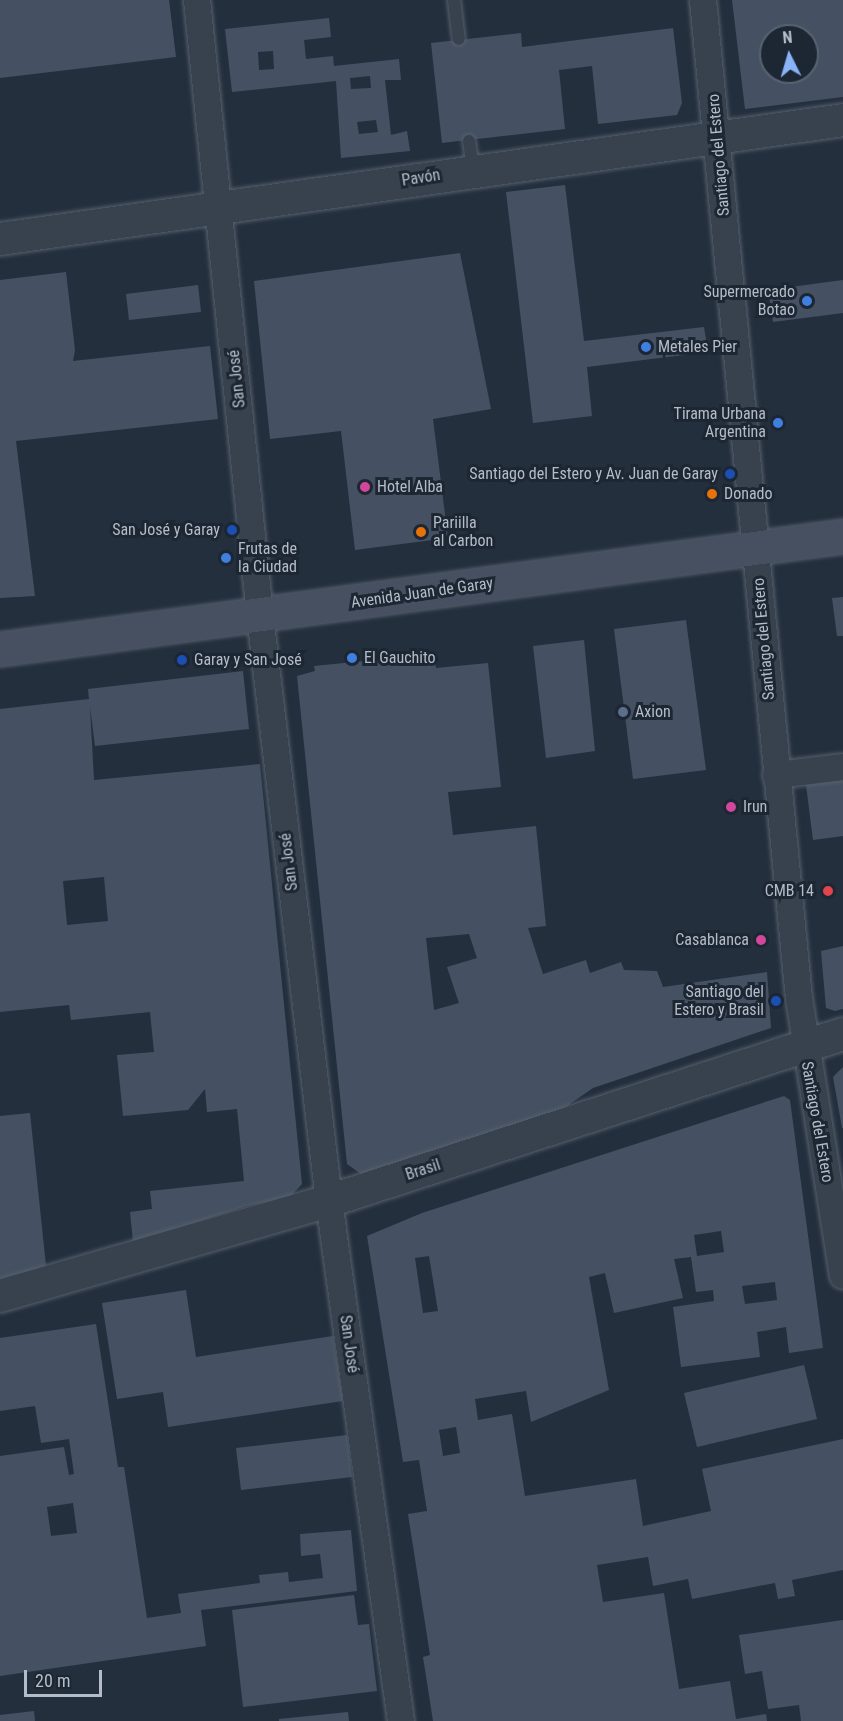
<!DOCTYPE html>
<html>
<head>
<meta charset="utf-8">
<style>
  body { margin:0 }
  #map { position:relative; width:843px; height:1721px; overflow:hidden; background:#242f3e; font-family:"Roboto Condensed",sans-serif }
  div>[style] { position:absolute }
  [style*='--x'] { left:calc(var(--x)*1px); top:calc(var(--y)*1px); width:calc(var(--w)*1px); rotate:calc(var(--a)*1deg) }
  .building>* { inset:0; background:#455162 }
  .roads { filter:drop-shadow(0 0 2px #565f6c) drop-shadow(0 0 2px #565f6c) }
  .service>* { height:12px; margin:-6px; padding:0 6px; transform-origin:6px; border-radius:6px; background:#38414e }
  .minor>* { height:26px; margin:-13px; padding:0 13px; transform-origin:13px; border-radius:13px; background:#38414e }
  .tertiary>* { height:32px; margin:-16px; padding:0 16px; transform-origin:16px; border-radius:16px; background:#38414e }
  .secondary>* { height:33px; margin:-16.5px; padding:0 16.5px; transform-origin:16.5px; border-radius:16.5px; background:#465061 }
  .dots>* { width:16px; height:16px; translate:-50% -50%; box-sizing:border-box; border:3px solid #1d2633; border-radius:50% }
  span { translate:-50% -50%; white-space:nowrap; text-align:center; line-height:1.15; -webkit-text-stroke:6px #1d2633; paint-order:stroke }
  .street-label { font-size:16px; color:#b4bcc9 }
  .poi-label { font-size:16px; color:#b4bcc9 }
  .right { translate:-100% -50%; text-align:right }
  .left { translate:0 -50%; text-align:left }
  .north { position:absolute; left:759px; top:24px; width:60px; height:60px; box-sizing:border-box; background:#1d2633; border:2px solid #59626f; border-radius:50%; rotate:355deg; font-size:16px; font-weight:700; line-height:24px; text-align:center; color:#b4bcc9 }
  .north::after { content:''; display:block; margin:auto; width:21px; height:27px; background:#8ab4f8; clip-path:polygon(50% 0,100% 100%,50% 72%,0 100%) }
  .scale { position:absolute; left:24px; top:1670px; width:78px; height:27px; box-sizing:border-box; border:3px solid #b4bcc9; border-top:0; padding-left:8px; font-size:18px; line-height:21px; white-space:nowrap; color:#b4bcc9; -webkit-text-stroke:4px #1d2633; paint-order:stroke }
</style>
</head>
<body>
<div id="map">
  <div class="building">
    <i style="clip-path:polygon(0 0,169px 0,176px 57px,0 78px)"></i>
    <i style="clip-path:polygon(evenodd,732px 0,843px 0,843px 97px,745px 109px,732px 0,771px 36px,807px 36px,807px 72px,771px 72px,771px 36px)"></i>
    <i style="clip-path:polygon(evenodd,329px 18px,331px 37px,304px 40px,306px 59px,333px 56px,334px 66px,399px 59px,401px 80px,385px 80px,391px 135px,407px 131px,410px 151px,341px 158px,336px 81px,232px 92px,225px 29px,329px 18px,273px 51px,274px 69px,259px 70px,258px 52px,273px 51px,329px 18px,370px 76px,371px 88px,351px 89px,350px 78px,370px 76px,329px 18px,376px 120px,378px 132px,359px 134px,357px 122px,376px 120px)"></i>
    <i style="clip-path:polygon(673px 28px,682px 103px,677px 115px,598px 124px,592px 66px,559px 70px,565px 129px,442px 143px,431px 43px,521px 33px,522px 47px)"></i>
    <i style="clip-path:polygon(565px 185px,584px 341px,704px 327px,708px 352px,587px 367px,592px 416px,533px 423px,506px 192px)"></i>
    <i style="clip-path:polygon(460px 253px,491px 409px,433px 419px,448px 538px,355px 550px,341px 431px,270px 439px,254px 281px)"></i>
    <i style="clip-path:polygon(66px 272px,75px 350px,73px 361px,210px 346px,218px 419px,16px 441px,35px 596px,0 598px,0 280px)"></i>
    <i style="clip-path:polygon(843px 280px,843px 313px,773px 322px,768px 290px)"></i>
    <i style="clip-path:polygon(198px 285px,201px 312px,129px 320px,126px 294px)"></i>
    <i style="clip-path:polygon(843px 597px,843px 636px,837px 636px,832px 598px)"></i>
    <i style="clip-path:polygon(686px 620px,706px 770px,633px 779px,614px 629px)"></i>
    <i style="clip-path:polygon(584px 640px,595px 751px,546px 758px,533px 646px)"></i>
    <i style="clip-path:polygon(evenodd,434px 654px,436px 668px,488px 663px,501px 787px,448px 792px,453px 835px,536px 826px,546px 926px,528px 928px,543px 974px,586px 960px,590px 973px,621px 962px,624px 970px,657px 971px,663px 987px,767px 972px,771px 1028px,593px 1088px,564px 1108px,361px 1174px,347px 1164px,297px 676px,315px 671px,314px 666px,434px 654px,469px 934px,477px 958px,447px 967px,459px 1003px,434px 1010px,426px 938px,469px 934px)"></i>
    <i style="clip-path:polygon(evenodd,243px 671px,249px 729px,95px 746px,90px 707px,94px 780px,260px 764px,302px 1184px,290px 1197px,247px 1206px,133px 1242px,130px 1212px,152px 1209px,150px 1191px,244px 1181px,237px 1109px,207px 1112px,205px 1089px,188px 1110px,123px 1116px,117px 1055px,154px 1052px,150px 1012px,71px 1020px,69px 1005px,0 1012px,0 709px,89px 699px,88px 689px,243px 671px,104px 877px,108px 921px,67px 925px,63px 881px,104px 877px)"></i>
    <i style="clip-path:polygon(843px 780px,843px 836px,813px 840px,806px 785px)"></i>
    <i style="clip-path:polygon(843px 946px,843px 1009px,835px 1011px,826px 1008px,821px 951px)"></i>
    <i style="clip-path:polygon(843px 1067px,843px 1128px,842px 1128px,833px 1077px)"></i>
    <i style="clip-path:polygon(evenodd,784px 1096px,790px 1100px,823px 1348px,789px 1353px,786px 1327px,757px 1332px,760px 1357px,681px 1367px,673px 1307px,714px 1301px,713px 1290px,696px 1292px,691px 1257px,674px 1259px,683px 1298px,614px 1313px,605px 1273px,589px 1277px,609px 1390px,531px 1422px,526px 1391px,475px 1399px,478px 1420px,512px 1414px,525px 1496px,636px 1479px,643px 1526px,711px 1511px,702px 1469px,843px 1439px,843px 1570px,792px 1580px,795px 1596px,778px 1599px,775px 1583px,692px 1599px,688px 1579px,653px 1586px,648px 1557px,597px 1565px,603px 1602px,664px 1593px,679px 1689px,730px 1681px,736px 1719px,766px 1714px,767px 1721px,433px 1721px,423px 1657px,430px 1655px,408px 1514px,427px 1511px,419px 1460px,403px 1462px,367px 1236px,422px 1213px,784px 1096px,721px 1231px,724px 1252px,697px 1256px,694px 1235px,721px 1231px,784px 1096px,429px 1256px,438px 1311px,423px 1313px,415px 1258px,429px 1256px,784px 1096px,775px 1282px,777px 1300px,745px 1304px,742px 1286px,775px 1282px,784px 1096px,456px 1427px,460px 1453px,443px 1456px,439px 1430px,456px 1427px)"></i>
    <i style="clip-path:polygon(30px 1113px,46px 1266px,0 1279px,0 1116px)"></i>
    <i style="clip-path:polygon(186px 1290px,196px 1357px,333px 1336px,343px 1401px,168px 1427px,163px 1392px,117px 1399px,102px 1303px)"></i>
    <i style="clip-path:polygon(evenodd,96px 1324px,118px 1467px,124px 1467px,147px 1618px,181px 1613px,178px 1594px,260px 1583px,259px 1575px,288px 1572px,289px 1582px,323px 1578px,320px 1554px,301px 1556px,300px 1534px,351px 1530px,357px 1591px,201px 1610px,206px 1646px,0 1676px,0 1456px,64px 1447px,69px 1475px,74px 1474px,69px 1439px,41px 1443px,35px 1406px,0 1411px,0 1338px,96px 1324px,73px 1503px,77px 1533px,51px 1536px,47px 1507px,73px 1503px)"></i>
    <i style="clip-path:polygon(804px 1365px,817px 1419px,697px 1447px,684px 1393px)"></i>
    <i style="clip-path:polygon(347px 1435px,352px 1477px,241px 1490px,236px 1448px)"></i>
    <i style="clip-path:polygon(354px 1595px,358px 1625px,369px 1624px,377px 1691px,243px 1707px,232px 1610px)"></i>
    <i style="clip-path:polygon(843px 1620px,843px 1721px,801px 1721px,799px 1705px,768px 1709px,762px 1671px,745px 1674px,739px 1635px)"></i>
    <i style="clip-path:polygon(34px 1711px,35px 1721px,0 1721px,0 1715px)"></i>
    <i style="clip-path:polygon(348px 1712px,349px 1721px,279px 1721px,279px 1719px)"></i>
  </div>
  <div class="roads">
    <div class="service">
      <i style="--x:454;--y:0;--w:39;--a:83"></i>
      <i style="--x:469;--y:141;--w:29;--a:82"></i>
    </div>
    <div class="minor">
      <i style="--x:197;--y:0;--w:618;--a:84.15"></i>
      <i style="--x:260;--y:615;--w:590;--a:83.28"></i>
      <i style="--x:329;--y:1201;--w:525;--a:82.12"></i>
      <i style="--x:703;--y:0;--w:1003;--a:84.51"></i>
      <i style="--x:799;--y:998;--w:281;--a:81"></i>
      <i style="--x:776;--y:775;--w:67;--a:-6.8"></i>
    </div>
    <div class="tertiary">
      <i style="--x:0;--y:239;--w:851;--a:-8.03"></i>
      <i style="--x:0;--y:1296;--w:342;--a:-16.1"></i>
      <i style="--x:329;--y:1201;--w:540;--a:-18"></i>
    </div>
    <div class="secondary">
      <i style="--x:0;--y:649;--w:851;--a:-7.63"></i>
    </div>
  </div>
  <div class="dots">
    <i style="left:807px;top:301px;background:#3f7fe0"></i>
    <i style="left:646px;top:347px;background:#3f7fe0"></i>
    <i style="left:778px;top:423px;background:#3f7fe0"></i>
    <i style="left:730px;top:474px;background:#1a4fb4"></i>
    <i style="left:365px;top:487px;background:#d1479c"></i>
    <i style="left:712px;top:494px;background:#e8710a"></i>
    <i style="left:232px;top:530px;background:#1a4fb4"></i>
    <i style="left:421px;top:532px;background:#e8710a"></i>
    <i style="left:226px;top:558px;background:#3f7fe0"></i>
    <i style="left:352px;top:658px;background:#3f7fe0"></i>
    <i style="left:182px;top:660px;background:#1a4fb4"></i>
    <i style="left:623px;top:712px;background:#5c6f8a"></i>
    <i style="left:731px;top:807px;background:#d1479c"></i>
    <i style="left:828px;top:891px;background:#e0444e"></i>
    <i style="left:761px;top:940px;background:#d1479c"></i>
    <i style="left:776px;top:1001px;background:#1a4fb4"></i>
  </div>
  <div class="street-label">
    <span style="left:719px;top:155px;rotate:-95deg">Santiago del Estero</span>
    <span style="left:421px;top:178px;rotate:-9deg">Pavón</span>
    <span style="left:237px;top:379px;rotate:-96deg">San José</span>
    <span style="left:422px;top:593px;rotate:-8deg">Avenida Juan de Garay</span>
    <span style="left:764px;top:639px;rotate:-95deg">Santiago del Estero</span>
    <span style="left:289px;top:862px;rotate:-97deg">San José</span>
    <span style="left:817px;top:1122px;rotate:80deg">Santiago del Estero</span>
    <span style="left:423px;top:1170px;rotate:-18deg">Brasil</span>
    <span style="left:349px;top:1344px;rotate:82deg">San José</span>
  </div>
  <div class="poi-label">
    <span class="right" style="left:795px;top:301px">Supermercado<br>Botao</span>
    <span class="left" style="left:658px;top:347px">Metales Pier</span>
    <span class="right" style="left:766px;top:423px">Tirama Urbana<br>Argentina</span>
    <span class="right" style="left:718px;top:474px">Santiago del Estero y Av. Juan de Garay</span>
    <span class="left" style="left:377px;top:487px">Hotel Alba</span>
    <span class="left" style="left:724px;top:494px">Donado</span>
    <span class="left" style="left:433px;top:532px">Pariilla<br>al Carbon</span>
    <span class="right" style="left:220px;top:530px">San José y Garay</span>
    <span class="left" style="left:238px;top:558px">Frutas de<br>la Ciudad</span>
    <span class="left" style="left:364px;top:658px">El Gauchito</span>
    <span class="left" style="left:194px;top:660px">Garay y San José</span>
    <span class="left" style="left:635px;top:712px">Axion</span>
    <span class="left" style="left:743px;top:807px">Irun</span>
    <span class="right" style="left:814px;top:891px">CMB 14</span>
    <span class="right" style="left:749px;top:940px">Casablanca</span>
    <span class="right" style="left:764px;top:1001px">Santiago del<br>Estero y Brasil</span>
  </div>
  <div class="north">N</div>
  <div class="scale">20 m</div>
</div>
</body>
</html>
